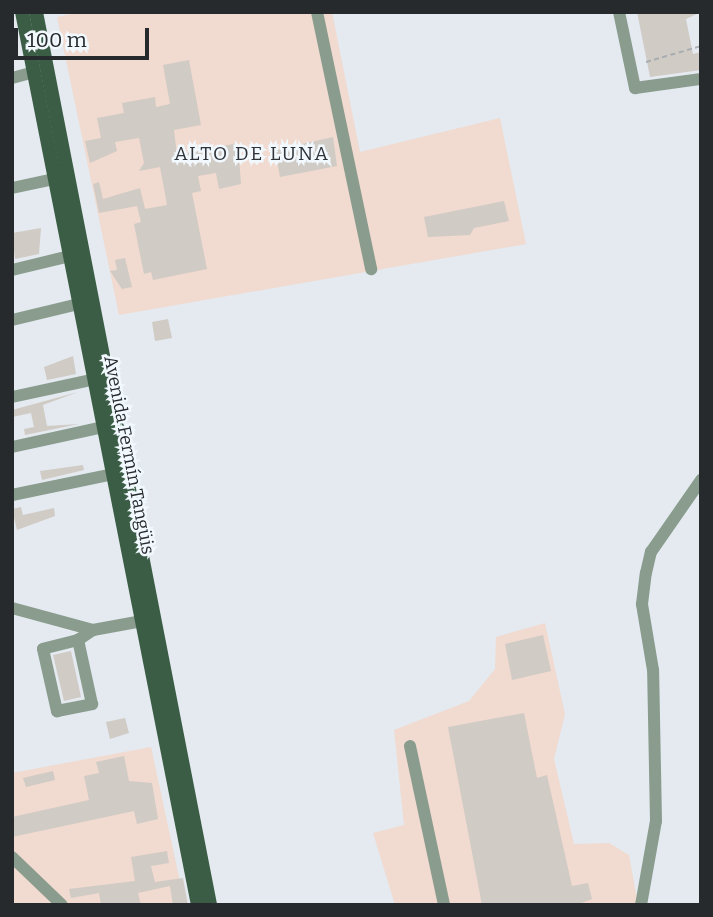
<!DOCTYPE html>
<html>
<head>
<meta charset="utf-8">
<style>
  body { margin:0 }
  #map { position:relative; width:713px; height:917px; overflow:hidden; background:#e4eaf0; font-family:Bitter,serif }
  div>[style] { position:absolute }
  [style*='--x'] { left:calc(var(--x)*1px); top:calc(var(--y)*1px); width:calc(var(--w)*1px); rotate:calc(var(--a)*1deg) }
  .industrial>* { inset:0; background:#f1dacf }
  .building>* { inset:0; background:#d0cbc5 }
  .path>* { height:2px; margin-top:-1px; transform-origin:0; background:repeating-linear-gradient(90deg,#a8adb2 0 5px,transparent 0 8.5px) }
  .minor>* { height:12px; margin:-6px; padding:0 6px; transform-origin:6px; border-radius:6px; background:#899c8e }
  .major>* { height:14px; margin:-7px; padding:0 7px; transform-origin:7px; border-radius:7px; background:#3b5d45 }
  span { translate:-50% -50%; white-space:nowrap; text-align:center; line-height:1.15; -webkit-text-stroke:5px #f1f8fe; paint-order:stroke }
  .street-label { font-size:18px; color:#272a2c }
  .neighbourhood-label { font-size:19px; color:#303439; letter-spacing:2px }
  .frame { position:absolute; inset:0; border:14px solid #272a2c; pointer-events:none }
  .scale { position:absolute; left:14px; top:28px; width:135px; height:32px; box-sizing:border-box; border:4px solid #272a2c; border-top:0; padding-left:9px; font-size:21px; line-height:24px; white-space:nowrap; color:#272a2c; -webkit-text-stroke:5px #f1f8fe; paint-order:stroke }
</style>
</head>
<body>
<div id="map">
  <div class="industrial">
    <i style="clip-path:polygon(80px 12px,332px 12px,360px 152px,500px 118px,526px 244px,119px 315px,57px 17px)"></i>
    <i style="clip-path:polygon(545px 623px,565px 714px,554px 759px,574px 844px,609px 843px,629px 855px,638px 905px,395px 905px,373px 833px,404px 825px,394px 730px,469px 701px,495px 669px,496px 637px)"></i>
    <i style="clip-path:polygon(151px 747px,185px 905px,12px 905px,12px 773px)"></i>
  </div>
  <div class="building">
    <i style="clip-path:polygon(637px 12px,701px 12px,686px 19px,693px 54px,701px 52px,701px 70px,650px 77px)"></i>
    <i style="clip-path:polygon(189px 60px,201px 125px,174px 130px,177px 155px,238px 143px,241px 184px,219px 189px,216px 173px,198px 176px,201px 191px,192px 193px,207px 269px,153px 280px,151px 272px,144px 274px,134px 224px,141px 222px,137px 206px,99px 213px,93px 184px,99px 182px,103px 199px,140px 188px,145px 209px,167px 205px,160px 167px,139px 171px,144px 163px,139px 138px,115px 142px,117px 151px,90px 163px,85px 141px,101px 138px,97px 118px,124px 113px,122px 103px,155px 97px,156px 107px,170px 104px,163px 65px)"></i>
    <i style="clip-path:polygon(333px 137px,337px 166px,280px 177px,275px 150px)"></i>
    <i style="clip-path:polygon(504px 201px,509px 221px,474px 228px,470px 235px,428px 237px,424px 217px)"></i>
    <i style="clip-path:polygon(41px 228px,39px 254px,15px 259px,12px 233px)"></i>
    <i style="clip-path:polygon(125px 258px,132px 287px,122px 289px,110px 271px,117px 270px,115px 260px)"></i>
    <i style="clip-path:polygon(168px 319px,172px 338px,155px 341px,152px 322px)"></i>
    <i style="clip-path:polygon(73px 356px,76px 374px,47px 380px,44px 367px)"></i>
    <i style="clip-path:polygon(78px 392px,43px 405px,47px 426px,79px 424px,25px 435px,24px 429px,34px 427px,31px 413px,12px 417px,12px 410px)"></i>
    <i style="clip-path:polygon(83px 465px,84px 470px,42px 480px,40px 471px)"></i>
    <i style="clip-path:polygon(21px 507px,23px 515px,54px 508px,55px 516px,17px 530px,12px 509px)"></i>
    <i style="clip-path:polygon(543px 635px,551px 671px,512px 680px,505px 644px)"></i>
    <i style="clip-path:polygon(71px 651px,81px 697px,64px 701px,53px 655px)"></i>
    <i style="clip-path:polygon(524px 713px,537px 778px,547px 775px,572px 886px,588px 883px,592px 899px,576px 905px,482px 905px,448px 727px)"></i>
    <i style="clip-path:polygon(125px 718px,129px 733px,110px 739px,106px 722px)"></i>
    <i style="clip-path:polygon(124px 756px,129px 781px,152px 783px,158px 819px,137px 824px,134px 811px,12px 837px,12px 817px,89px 800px,84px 776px,99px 773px,96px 762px)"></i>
    <i style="clip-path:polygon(53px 771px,55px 780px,26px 787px,23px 778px)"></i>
    <i style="clip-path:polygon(167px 851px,169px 863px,151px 866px,155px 882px,183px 878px,188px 905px,173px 905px,170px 886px,138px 893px,141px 905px,101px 905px,99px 893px,71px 898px,69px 889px,135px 881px,131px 857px)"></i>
  </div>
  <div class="path">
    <i style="--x:646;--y:62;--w:57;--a:-16.2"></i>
  </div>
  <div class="minor">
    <i style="--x:317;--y:12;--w:263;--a:78.1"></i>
    <i style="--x:619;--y:12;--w:78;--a:78.1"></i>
    <i style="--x:635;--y:88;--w:67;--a:-7.8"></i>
    <i style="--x:12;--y:78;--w:23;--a:-15"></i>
    <i style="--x:12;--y:188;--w:52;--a:-12.2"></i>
    <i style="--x:12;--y:270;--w:60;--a:-13.6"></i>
    <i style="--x:12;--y:320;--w:77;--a:-13.5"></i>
    <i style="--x:12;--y:397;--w:85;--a:-12.2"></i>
    <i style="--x:12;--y:447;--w:94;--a:-12.3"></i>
    <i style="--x:12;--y:495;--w:103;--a:-11.7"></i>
    <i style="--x:12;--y:608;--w:84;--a:15.2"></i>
    <i style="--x:93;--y:630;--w:50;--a:-10.4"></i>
    <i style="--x:78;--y:640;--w:36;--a:166"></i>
    <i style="--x:43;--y:649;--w:64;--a:77.3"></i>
    <i style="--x:57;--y:711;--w:36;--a:-11"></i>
    <i style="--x:92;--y:704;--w:66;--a:-102.3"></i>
    <i style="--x:78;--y:640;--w:18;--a:-34"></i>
    <i style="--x:410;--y:746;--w:163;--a:77.9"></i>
    <i style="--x:12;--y:857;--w:69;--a:43.8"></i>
    <i style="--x:641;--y:905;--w:85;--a:-79.9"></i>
    <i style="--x:656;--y:821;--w:151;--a:-91.1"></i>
    <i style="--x:653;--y:670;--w:67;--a:-99.5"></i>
    <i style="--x:642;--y:604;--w:31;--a:-83"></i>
    <i style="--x:646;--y:573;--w:22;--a:-77"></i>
    <i style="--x:651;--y:552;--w:88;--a:-55.2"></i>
  </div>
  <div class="major">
    <i style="--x:22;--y:12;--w:910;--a:78.85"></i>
    <i style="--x:36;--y:12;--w:910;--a:78.97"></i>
  </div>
  <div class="street-label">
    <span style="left:129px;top:455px;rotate:79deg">Avenida Fermín Tangüis</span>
  </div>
  <div class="neighbourhood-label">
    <span style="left:252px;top:154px">ALTO DE LUNA</span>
  </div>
  <div class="frame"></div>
  <div class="scale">100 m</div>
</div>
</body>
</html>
